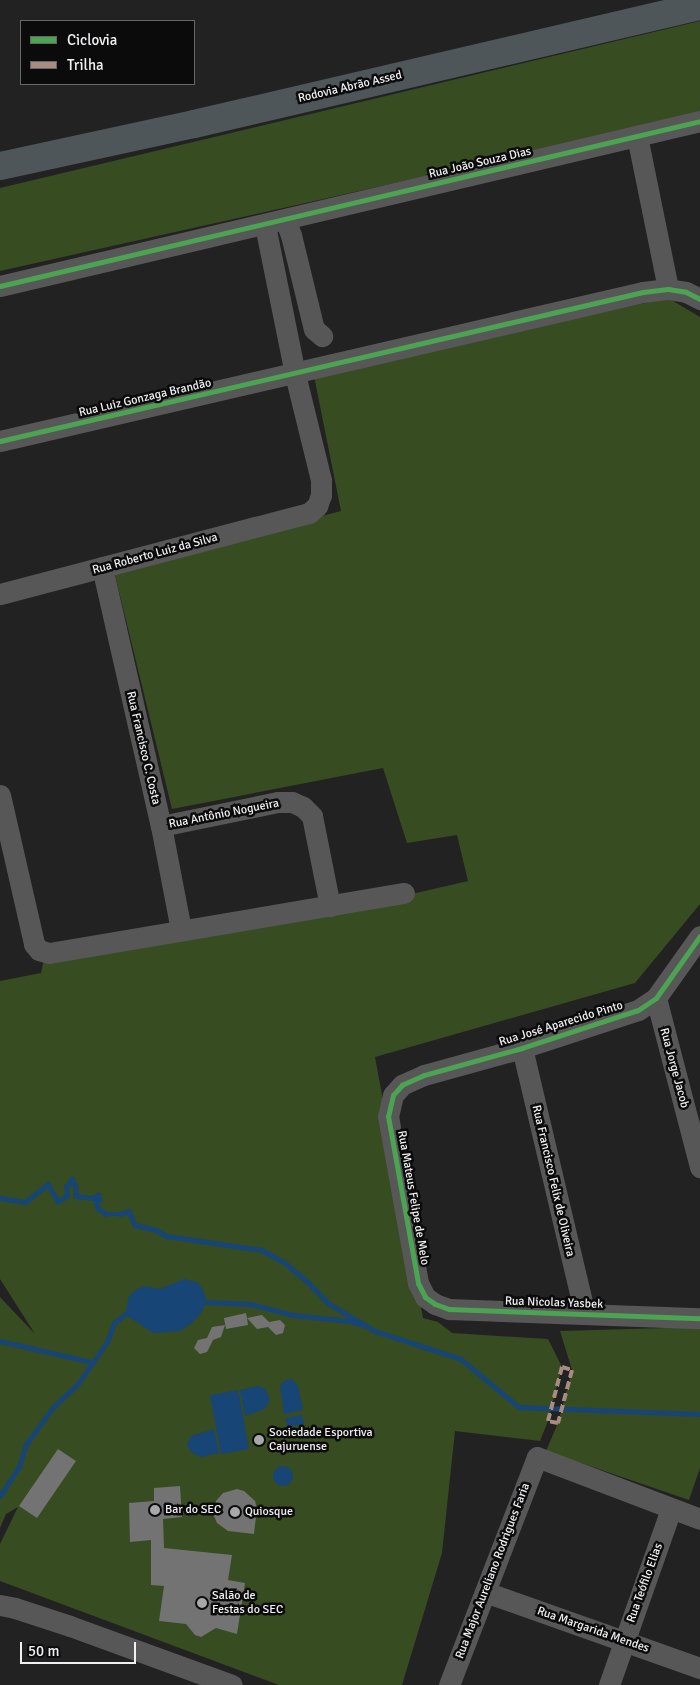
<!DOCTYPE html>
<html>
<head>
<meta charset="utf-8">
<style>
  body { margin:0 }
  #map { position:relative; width:700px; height:1685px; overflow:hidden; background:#222223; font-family:Signika,sans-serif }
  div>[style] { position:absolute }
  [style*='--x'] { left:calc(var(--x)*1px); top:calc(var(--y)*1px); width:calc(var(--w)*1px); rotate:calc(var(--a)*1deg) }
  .green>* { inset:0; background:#374c20 }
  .water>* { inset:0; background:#174575 }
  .round { border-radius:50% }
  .stream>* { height:4.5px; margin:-2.25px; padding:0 2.25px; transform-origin:2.25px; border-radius:2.25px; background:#174575 }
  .building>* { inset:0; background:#737374 }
  .minor>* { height:21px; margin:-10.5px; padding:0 10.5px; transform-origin:10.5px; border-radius:10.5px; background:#575758 }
  .major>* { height:28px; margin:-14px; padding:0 14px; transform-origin:14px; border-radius:14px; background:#4e5659 }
  .quiet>* { height:4px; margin-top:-2px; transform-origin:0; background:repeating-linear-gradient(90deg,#a88b81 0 8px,transparent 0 12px) }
  .cycleway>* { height:5px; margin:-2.5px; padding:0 2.5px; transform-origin:2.5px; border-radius:2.5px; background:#4ca352 }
  .dots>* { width:14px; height:14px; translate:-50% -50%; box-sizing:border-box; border:2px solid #0b0b0c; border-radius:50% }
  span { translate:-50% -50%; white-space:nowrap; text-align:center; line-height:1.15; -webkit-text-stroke:5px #0b0b0c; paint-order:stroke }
  .street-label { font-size:12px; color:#f0eff2 }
  .poi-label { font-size:12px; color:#f0eff2 }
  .left { translate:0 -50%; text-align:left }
  .legend { position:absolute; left:20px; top:20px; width:175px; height:65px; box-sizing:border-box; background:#0b0b0c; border:1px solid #676668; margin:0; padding:6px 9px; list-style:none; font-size:15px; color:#f0eff2 }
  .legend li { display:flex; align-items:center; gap:10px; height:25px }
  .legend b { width:25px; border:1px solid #676668 }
  .scale { position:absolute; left:20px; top:1642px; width:116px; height:22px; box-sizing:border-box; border:2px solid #f0eff2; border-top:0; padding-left:6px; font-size:15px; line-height:18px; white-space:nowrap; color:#f0eff2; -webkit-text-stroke:4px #0b0b0c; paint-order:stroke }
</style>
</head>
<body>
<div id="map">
  <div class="green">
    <i style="clip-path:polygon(700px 21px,700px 115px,0 271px,0 188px)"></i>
    <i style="clip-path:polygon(668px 298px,700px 317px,700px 904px,635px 983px,375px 1057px,423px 1318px,438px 1322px,452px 1333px,548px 1339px,562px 1367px,548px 1421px,540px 1441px,455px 1431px,442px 1553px,402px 1685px,279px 1685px,0 1581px,0 1544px,18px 1507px,6px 1514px,0 1528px,0 1297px,35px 1334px,0 1279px,0 981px,41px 973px,44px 959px,338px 911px,468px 881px,457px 835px,407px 843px,383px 768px,172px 809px,114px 571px,341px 511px,314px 376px)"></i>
    <i style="clip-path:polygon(700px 1327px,700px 1468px,689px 1500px,546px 1451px,558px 1423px,572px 1370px,560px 1331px)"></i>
  </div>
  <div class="water">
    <i style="clip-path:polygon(184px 1279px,197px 1282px,203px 1290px,206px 1299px,202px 1312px,192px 1323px,180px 1331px,153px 1333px,125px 1314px,129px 1296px,137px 1289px,146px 1286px,160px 1289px)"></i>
    <i style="clip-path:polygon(292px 1379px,298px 1386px,303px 1410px,284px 1414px,280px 1385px,285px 1380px)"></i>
    <i style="clip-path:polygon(257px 1386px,266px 1389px,270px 1401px,264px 1409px,245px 1416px,240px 1390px)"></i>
    <i style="clip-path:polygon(238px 1390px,249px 1449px,221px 1454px,210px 1395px)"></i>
    <i style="clip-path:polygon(302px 1415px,304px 1424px,287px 1427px,286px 1418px)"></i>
    <i style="clip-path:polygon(214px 1429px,219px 1453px,201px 1457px,192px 1453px,187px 1445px,191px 1436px)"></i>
    <i class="round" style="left:273px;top:1466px;width:20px;height:20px"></i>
  </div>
  <div class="stream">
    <i style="--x:0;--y:1198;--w:25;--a:9"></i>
    <i style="--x:25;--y:1202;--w:29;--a:-38"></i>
    <i style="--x:48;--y:1184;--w:20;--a:60"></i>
    <i style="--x:58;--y:1201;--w:10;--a:-29"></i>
    <i style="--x:67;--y:1196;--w:9;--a:-96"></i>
    <i style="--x:66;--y:1187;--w:10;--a:-53"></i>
    <i style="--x:72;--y:1179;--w:9;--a:63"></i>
    <i style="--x:76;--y:1187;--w:9;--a:90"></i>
    <i style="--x:76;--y:1196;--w:17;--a:7"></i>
    <i style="--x:93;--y:1198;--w:6;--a:-31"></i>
    <i style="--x:98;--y:1195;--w:5;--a:68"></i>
    <i style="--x:100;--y:1200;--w:4;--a:153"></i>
    <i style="--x:96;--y:1202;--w:6;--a:72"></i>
    <i style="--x:98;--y:1208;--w:10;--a:37"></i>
    <i style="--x:106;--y:1214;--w:14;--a:0"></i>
    <i style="--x:120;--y:1214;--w:9;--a:-18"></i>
    <i style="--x:129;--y:1211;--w:15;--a:67"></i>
    <i style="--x:135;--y:1225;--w:22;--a:13"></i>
    <i style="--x:156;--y:1230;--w:13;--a:29"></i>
    <i style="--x:167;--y:1236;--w:96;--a:8.4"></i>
    <i style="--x:262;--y:1250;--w:25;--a:29"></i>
    <i style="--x:284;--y:1262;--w:31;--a:40"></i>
    <i style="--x:308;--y:1282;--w:29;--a:46"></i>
    <i style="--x:328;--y:1303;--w:55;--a:30.8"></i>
    <i style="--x:375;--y:1331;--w:90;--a:18"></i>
    <i style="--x:461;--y:1359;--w:75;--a:39.6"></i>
    <i style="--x:519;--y:1407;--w:181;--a:2.2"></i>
    <i style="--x:205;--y:1302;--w:46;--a:2.5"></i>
    <i style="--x:251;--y:1304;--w:43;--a:14.7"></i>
    <i style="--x:293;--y:1315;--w:57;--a:6"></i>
    <i style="--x:350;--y:1321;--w:15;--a:16"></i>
    <i style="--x:0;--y:1341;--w:94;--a:12.9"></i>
    <i style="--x:0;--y:1496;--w:35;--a:-57"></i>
    <i style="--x:19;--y:1467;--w:22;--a:-74"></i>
    <i style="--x:25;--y:1446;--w:48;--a:-54.3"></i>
    <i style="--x:53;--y:1407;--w:33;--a:-43"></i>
    <i style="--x:77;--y:1385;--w:52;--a:-55.1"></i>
    <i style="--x:107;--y:1342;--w:20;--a:-70"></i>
    <i style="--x:114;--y:1323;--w:14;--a:-39"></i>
  </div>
  <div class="building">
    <i style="clip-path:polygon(246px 1313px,247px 1318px,262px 1315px,269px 1322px,280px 1320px,285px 1325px,283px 1333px,276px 1335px,268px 1327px,257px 1329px,247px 1318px,248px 1325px,226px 1329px,224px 1318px)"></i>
    <i style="clip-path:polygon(225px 1325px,221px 1337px,213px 1340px,207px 1352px,200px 1354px,194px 1348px,198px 1340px,207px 1338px,212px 1327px)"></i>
    <i style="clip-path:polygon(58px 1449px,76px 1461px,37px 1518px,19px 1506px)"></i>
    <i style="clip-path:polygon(180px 1486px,182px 1517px,163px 1519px,164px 1548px,232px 1555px,228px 1580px,245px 1583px,237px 1634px,216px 1628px,201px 1637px,195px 1635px,186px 1624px,159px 1621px,164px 1586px,151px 1585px,151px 1540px,130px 1542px,129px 1503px,154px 1501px,154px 1488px)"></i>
    <i style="clip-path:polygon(237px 1489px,244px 1491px,255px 1501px,257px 1508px,254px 1534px,228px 1531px,217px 1523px,214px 1516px,216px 1501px,223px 1493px)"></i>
  </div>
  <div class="minor">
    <i style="--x:637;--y:136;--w:156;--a:78.5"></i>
    <i style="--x:285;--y:220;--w:16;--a:68"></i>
    <i style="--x:291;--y:235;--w:97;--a:76.3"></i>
    <i style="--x:314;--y:329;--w:11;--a:41"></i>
    <i style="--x:0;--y:286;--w:719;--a:-13.26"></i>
    <i style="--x:0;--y:441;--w:660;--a:-13.05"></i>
    <i style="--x:643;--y:292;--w:25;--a:-7"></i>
    <i style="--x:668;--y:289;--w:18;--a:9"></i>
    <i style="--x:686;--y:292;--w:16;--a:27"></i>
    <i style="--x:102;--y:567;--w:266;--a:77.2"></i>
    <i style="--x:161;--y:826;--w:106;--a:79.1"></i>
    <i style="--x:0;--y:594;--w:319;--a:-14.7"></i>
    <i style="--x:309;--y:513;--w:11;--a:-41"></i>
    <i style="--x:317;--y:506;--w:12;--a:-70"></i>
    <i style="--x:321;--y:495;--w:15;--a:-90"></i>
    <i style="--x:321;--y:480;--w:109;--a:-103.8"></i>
    <i style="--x:295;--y:374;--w:152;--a:-101.4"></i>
    <i style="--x:0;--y:795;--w:153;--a:77.1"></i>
    <i style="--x:34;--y:944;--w:8;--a:50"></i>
    <i style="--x:39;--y:950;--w:10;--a:17"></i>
    <i style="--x:49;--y:953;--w:360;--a:-9.6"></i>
    <i style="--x:161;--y:826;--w:119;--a:-11.6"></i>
    <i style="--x:278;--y:802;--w:14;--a:0"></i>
    <i style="--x:292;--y:802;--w:12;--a:24"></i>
    <i style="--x:303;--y:807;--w:13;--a:45"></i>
    <i style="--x:312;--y:816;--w:92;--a:78.7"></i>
    <i style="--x:700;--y:936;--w:76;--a:125.4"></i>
    <i style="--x:656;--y:998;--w:22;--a:146"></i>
    <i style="--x:638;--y:1010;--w:122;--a:161.9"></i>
    <i style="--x:522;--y:1048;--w:102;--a:164.6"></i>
    <i style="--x:424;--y:1075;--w:24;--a:156"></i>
    <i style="--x:402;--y:1085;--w:13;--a:132"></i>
    <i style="--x:393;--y:1095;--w:22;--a:103"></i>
    <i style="--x:388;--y:1116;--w:170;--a:79.8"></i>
    <i style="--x:418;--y:1283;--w:16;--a:63"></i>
    <i style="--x:425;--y:1297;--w:12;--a:35"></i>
    <i style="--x:435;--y:1304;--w:15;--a:20"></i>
    <i style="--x:449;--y:1309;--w:251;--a:2.1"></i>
    <i style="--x:656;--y:998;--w:175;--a:75.4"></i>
    <i style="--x:522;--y:1048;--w:273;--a:76.7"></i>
    <i style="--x:485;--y:1592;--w:228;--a:19.5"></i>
    <i style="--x:0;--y:1605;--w:15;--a:11"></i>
    <i style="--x:15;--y:1608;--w:58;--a:18.1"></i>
    <i style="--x:70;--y:1626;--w:172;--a:20"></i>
    <i style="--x:449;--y:1685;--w:244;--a:-68.9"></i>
    <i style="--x:537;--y:1457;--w:174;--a:20.8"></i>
    <i style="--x:609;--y:1685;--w:187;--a:-70.6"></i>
  </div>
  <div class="major">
    <i style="--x:0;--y:166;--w:198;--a:-12.2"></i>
    <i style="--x:194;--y:124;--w:520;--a:-13.13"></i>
  </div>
  <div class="quiet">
    <i style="--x:562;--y:1367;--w:10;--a:17"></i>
    <i style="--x:572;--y:1370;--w:55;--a:104.8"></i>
    <i style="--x:558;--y:1423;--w:10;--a:-169"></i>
    <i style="--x:548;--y:1421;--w:56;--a:-75.5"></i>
  </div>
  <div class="cycleway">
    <i style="--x:0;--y:286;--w:719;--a:-13.26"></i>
    <i style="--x:0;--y:441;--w:660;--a:-13.05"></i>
    <i style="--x:643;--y:292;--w:25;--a:-7"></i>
    <i style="--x:668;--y:289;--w:18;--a:9"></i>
    <i style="--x:686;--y:292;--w:16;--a:27"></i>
    <i style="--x:700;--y:936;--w:76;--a:125.4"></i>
    <i style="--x:656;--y:998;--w:22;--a:146"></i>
    <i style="--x:638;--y:1010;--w:122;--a:161.9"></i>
    <i style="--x:522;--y:1048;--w:102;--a:164.6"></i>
    <i style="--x:424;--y:1075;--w:24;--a:156"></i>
    <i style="--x:402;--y:1085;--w:13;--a:132"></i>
    <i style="--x:393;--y:1095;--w:22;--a:103"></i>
    <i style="--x:388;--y:1116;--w:170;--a:79.8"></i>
    <i style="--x:418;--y:1283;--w:16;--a:63"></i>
    <i style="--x:425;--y:1297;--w:12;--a:35"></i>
    <i style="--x:435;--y:1304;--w:15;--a:20"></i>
    <i style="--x:449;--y:1309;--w:251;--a:2.1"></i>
  </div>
  <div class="dots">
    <i style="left:259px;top:1440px;background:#a8a7aa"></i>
    <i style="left:155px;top:1510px;background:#a8a7aa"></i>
    <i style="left:235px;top:1512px;background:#a8a7aa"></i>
    <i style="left:202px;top:1603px;background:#a8a7aa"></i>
  </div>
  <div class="street-label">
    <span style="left:350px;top:87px;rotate:-13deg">Rodovia Abrão Assed</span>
    <span style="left:480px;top:163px;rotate:-13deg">Rua João Souza Dias</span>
    <span style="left:145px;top:398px;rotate:-13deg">Rua Luiz Gonzaga Brandão</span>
    <span style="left:155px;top:554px;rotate:-15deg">Rua Roberto Luiz da Silva</span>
    <span style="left:143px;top:748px;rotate:77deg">Rua Francisco C. Costa</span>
    <span style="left:224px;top:814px;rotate:-11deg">Rua Antônio Nogueira</span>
    <span style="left:561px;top:1024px;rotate:-17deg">Rua José Aparecido Pinto</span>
    <span style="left:674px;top:1068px;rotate:75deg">Rua Jorge Jacob</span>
    <span style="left:553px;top:1181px;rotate:77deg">Rua Francisco Felix de Oliveira</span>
    <span style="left:413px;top:1198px;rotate:80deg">Rua Mateus Felipe de Melo</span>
    <span style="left:554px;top:1303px;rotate:2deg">Rua Nicolas Yasbek</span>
    <span style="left:493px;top:1571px;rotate:-69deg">Rua Major Aureliano Rodrigues Faria</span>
    <span style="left:645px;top:1583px;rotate:-70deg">Rua Teófilo Elias</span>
    <span style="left:593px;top:1630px;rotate:19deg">Rua Margarida Mendes</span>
  </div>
  <div class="poi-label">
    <span class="left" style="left:269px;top:1440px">Sociedade Esportiva<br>Cajuruense</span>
    <span class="left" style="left:165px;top:1510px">Bar do SEC</span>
    <span class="left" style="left:245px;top:1512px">Quiosque</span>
    <span class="left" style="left:212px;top:1603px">Salão de<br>Festas do SEC</span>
  </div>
  <ul class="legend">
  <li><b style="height:6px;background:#4ca352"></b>Ciclovia</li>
  <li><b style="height:6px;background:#a88b81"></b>Trilha</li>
  </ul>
  <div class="scale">50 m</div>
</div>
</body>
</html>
